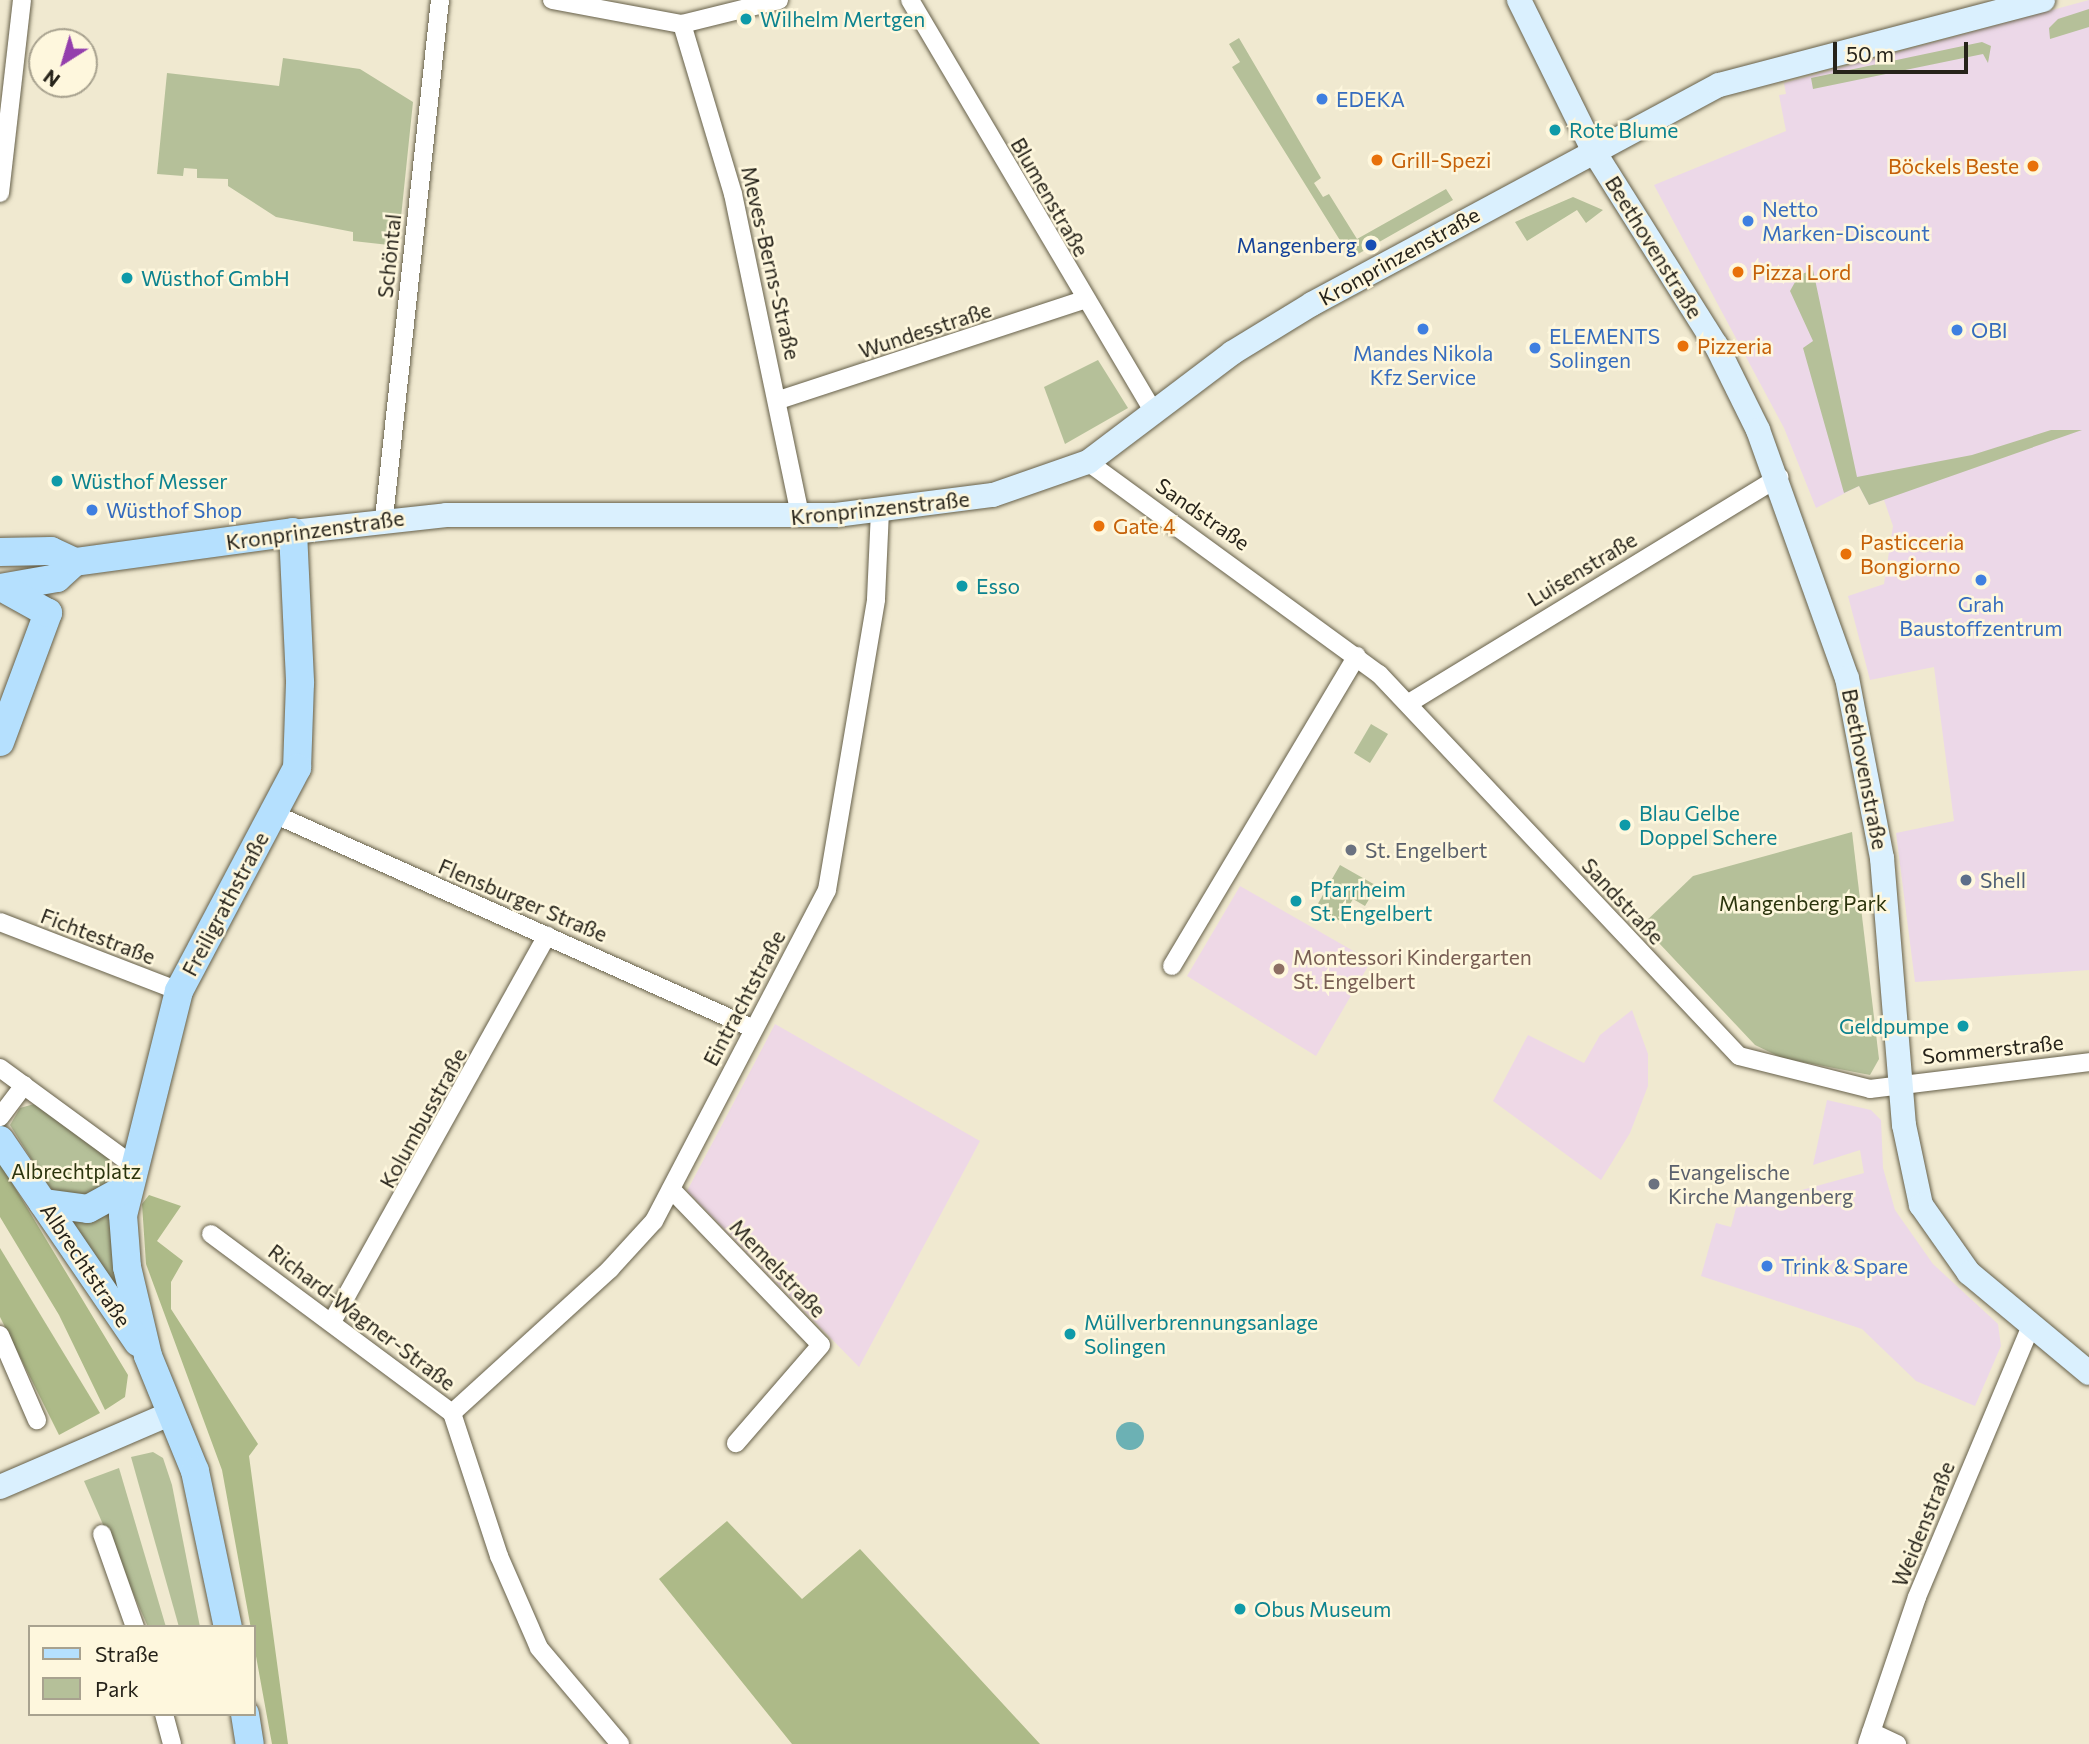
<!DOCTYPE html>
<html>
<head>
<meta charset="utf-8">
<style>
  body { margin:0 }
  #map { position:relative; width:2089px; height:1744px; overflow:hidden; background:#f0e9d0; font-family:Commissioner,sans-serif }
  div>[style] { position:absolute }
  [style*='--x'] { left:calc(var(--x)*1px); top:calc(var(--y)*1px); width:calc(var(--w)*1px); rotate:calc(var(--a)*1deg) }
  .commercial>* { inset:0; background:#ecd8e8 }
  .education>* { inset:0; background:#eed8e6 }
  .green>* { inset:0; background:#b5c099 }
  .forest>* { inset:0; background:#adba88 }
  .water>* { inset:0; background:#6cb1b4 }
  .round { border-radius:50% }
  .roads { filter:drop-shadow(0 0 2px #66604a) drop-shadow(0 0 2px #66604a) }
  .street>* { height:18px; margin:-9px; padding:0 9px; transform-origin:9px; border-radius:9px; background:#fff }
  .secondary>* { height:24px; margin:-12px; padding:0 12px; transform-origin:12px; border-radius:12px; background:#daf0fe }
  .primary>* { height:28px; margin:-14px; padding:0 14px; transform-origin:14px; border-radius:14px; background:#b5e0fe }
  .dots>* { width:19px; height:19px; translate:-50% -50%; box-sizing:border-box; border:4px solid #fef7dd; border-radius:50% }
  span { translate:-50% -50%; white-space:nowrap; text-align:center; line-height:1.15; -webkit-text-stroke:5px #fef7dd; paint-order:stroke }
  .culture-label { font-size:21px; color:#0d838f }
  .left { translate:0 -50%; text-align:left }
  .right { translate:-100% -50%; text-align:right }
  .shop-label { font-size:21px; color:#366cbe }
  .food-label { font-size:21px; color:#c56008 }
  .street-label { font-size:21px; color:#26231a }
  .transit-label { font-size:21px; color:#164399 }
  .worship-label { font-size:21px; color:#5b616d }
  .service-label { font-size:21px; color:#4e5e75 }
  .park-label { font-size:21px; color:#2b340d }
  .education-label { font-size:21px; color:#785e54 }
  .legend { position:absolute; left:28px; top:1625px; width:228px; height:91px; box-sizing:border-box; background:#fef7dd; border:2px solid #a8a28f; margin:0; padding:9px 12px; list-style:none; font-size:21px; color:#26231a }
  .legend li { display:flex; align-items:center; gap:14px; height:35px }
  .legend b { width:35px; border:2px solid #a8a28f }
  .north { position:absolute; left:28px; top:28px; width:70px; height:70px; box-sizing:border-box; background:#fef7dd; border:2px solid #a8a28f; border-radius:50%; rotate:217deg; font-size:19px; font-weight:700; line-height:28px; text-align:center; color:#26231a }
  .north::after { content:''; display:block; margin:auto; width:24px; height:32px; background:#943fad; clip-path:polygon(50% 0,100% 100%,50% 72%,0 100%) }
  .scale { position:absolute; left:1833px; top:42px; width:135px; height:32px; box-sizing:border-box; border:4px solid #26231a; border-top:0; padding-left:9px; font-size:21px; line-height:24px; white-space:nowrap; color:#26231a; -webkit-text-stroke:5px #fef7dd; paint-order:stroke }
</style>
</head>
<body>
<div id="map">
  <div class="commercial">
    <i style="clip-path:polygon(2089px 0,2089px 970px,1915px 982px,1896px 833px,1954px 821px,1934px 667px,1870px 680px,1848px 596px,1884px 584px,1893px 526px,1884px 500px,1869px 505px,1859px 486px,1816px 508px,1784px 428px,1654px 185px,1786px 131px,1779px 95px,1786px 94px,1784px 83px)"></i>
    <i style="clip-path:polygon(1827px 1100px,1871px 1110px,1881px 1120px,1883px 1168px,1895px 1210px,1933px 1264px,1998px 1324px,2001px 1346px,1975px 1406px,1916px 1381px,1862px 1329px,1701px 1276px,1716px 1223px,1731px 1227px,1736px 1208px,1864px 1173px,1860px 1150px,1813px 1165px)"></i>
  </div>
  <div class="education">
    <i style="clip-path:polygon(1240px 886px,1371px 961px,1316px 1056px,1187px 976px)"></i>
    <i style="clip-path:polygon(1632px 1010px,1648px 1054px,1648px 1086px,1630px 1133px,1601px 1180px,1493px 1101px,1528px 1035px,1584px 1063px,1600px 1035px)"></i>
    <i style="clip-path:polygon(775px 1024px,980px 1141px,859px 1367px,687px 1191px)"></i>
  </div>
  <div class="green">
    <i style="clip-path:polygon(2089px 9px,2089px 27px,2050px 39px,2049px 28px,2058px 19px)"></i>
    <i style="clip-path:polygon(1239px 38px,1321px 178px,1314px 183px,1323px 197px,1329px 194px,1357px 239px,1446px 189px,1453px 200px,1351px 258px,1232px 67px,1240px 62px,1229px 44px)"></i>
    <i style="clip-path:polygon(1982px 42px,1991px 46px,1988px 63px,1983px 54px,1813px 89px,1811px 78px)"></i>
    <i style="clip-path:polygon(283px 58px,360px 69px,413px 102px,398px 246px,353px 241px,353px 232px,276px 217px,228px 186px,228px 179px,197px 178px,197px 169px,184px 168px,183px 176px,157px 174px,167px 73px,279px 86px)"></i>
    <i style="clip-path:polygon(1573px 197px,1603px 210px,1586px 223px,1577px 210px,1527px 241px,1515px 222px)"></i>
    <i style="clip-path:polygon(1813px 270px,1857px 477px,1972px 455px,2051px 430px,2082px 430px,1869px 505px,1859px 486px,1844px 493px,1803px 348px,1813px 341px,1790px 291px,1799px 275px)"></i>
    <i style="clip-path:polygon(1098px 360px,1128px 408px,1065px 444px,1044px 387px)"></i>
    <i style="clip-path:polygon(1371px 724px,1388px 734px,1370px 763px,1354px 753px)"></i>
    <i style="clip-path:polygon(1852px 832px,1879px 1059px,1870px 1075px,1782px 1058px,1755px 1045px,1642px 925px,1693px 876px)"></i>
    <i style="clip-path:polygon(1340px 865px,1377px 886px,1365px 906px,1353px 899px,1340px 921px,1316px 907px)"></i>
    <i style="clip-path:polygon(34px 1104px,109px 1159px,114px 1171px,98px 1197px,54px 1192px,45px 1181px,10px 1125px,20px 1108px)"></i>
    <i style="clip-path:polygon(109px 1208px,122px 1295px,72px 1221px)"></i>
    <i style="clip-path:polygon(153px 1452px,163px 1458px,172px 1485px,200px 1627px,179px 1627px,131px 1457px)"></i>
    <i style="clip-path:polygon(119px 1468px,166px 1627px,148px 1627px,84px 1481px)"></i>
  </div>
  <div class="forest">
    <i style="clip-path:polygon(0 1163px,128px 1375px,125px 1397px,105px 1410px,59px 1315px,0 1217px)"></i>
    <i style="clip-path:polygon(149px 1195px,181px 1206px,157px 1241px,183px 1261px,171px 1282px,171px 1309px,258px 1444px,249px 1456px,288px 1744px,272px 1744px,222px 1470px,146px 1264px,142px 1204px)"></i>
    <i style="clip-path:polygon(0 1248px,100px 1413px,59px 1435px,0 1317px)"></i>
    <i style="clip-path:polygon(727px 1521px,802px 1599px,860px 1549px,1040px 1744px,792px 1744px,659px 1579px)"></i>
  </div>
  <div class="water">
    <i class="round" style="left:1116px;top:1422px;width:28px;height:28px"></i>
  </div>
  <div class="roads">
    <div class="street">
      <i style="--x:552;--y:0;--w:132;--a:10.5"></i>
      <i style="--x:682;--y:24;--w:100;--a:-13.9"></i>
      <i style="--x:910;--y:0;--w:481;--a:59.4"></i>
      <i style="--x:682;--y:24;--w:177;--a:73.3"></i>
      <i style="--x:733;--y:194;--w:329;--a:78.2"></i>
      <i style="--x:0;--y:193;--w:194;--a:-83.5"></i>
      <i style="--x:779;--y:400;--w:321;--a:-18.2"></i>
      <i style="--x:1088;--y:462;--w:360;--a:36.1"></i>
      <i style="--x:1379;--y:674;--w:525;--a:46.7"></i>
      <i style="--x:1739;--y:1056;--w:135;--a:14.1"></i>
      <i style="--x:1870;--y:1089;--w:221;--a:-7"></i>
      <i style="--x:384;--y:518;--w:521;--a:-83.83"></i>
      <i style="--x:1409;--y:703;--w:434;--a:-31.4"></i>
      <i style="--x:274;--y:814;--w:526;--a:24.13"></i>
      <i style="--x:0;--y:922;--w:192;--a:21.1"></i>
      <i style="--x:1172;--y:966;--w:361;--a:-59.2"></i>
      <i style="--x:0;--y:1068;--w:162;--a:36.2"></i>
      <i style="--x:0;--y:1117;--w:40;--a:-53"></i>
      <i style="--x:671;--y:1189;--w:216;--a:46.1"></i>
      <i style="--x:821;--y:1345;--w:130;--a:130.9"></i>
      <i style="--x:211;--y:1234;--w:300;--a:36.6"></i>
      <i style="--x:452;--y:1413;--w:151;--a:71.8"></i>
      <i style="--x:499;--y:1556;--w:100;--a:66.5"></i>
      <i style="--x:539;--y:1648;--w:126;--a:49.8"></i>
      <i style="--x:333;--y:1320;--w:440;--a:-60.9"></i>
      <i style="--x:0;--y:1335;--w:93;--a:66.5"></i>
      <i style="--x:452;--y:1413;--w:214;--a:-42.3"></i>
      <i style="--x:610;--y:1269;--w:65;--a:-47.5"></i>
      <i style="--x:654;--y:1221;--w:373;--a:-62.4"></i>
      <i style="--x:827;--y:890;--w:295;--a:-80.4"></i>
      <i style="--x:876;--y:599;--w:88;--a:-87.4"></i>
      <i style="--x:102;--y:1534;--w:99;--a:70.5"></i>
      <i style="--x:164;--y:1714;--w:31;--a:75"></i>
      <i style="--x:1871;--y:1732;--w:29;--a:25"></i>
      <i style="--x:1867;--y:1744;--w:155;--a:-71.2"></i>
      <i style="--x:1917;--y:1597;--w:294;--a:-67.2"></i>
    </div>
    <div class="secondary">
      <i style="--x:1519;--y:0;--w:167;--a:63.7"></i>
      <i style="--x:1593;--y:150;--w:231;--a:57.8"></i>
      <i style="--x:1716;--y:345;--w:95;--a:63.7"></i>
      <i style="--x:1758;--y:430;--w:263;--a:70.3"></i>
      <i style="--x:1847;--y:678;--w:183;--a:79"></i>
      <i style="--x:1882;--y:858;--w:268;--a:85.3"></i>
      <i style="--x:1904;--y:1125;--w:82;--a:78"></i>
      <i style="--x:1921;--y:1205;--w:83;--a:54.8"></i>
      <i style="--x:1969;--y:1273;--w:156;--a:39.8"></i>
      <i style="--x:293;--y:532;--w:154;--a:-6.3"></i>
      <i style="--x:446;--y:515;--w:390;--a:0"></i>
      <i style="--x:836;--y:515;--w:158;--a:-7.3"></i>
      <i style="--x:993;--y:495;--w:101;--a:-19.2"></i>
      <i style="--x:1088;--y:462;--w:181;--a:-37.1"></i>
      <i style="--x:1232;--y:353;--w:94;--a:-31.5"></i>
      <i style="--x:1312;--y:304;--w:462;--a:-28.3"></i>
      <i style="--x:1719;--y:85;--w:335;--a:-14.7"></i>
      <i style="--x:0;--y:1487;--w:187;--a:-23.3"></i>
    </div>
    <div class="primary">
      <i style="--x:0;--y:552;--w:51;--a:-1.1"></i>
      <i style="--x:51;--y:551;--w:26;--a:25"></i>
      <i style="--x:0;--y:588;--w:58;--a:-10"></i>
      <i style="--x:57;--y:578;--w:24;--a:-42"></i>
      <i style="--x:75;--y:562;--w:220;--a:-7.8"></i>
      <i style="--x:293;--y:532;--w:151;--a:87.3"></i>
      <i style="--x:300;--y:683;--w:85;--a:92"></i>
      <i style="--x:297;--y:768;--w:252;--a:117.9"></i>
      <i style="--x:179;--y:991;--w:231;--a:104"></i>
      <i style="--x:123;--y:1215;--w:52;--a:85.6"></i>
      <i style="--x:127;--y:1267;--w:91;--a:76.7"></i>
      <i style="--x:148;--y:1356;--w:124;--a:67.8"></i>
      <i style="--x:195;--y:1471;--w:159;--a:78.1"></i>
      <i style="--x:0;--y:742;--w:138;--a:-69.6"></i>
      <i style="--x:48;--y:613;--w:51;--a:-150.9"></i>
      <i style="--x:0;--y:1140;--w:245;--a:55.7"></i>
      <i style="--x:43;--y:1203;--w:45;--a:7.6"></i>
      <i style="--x:88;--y:1209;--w:43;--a:-28.9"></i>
      <i style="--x:245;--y:1714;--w:30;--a:81"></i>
    </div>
  </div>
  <div class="dots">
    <i style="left:746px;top:19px;background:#0f9aa8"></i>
    <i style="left:1322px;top:99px;background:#3f7fe0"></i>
    <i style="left:1555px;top:130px;background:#0f9aa8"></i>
    <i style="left:1377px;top:160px;background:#e8710a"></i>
    <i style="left:2033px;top:166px;background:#e8710a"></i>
    <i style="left:1748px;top:221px;background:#3f7fe0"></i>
    <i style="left:1371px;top:245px;background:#1a4fb4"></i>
    <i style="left:1738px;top:272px;background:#e8710a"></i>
    <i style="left:127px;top:278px;background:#0f9aa8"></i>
    <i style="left:1423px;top:329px;background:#3f7fe0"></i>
    <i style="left:1957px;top:330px;background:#3f7fe0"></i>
    <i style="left:1683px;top:346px;background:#e8710a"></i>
    <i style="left:1535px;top:348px;background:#3f7fe0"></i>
    <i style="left:57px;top:481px;background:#0f9aa8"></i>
    <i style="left:92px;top:510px;background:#3f7fe0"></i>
    <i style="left:1099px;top:526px;background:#e8710a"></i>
    <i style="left:1846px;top:554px;background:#e8710a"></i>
    <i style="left:1981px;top:580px;background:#3f7fe0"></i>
    <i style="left:962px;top:586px;background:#0f9aa8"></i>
    <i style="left:1625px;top:825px;background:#0f9aa8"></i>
    <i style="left:1351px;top:850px;background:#6b7280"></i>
    <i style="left:1966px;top:880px;background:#5c6f8a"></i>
    <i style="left:1296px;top:901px;background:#0f9aa8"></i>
    <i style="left:1279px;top:969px;background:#8d6e63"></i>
    <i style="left:1963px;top:1026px;background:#0f9aa8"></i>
    <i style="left:1654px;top:1184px;background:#6b7280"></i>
    <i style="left:1767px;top:1266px;background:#3f7fe0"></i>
    <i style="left:1070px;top:1334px;background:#0f9aa8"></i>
    <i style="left:1240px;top:1609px;background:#0f9aa8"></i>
  </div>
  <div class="culture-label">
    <span class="left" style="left:760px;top:19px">Wilhelm Mertgen</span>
    <span class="left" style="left:1569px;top:130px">Rote Blume</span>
    <span class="left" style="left:141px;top:278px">Wüsthof GmbH</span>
    <span class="left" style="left:71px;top:481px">Wüsthof Messer</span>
    <span class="left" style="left:976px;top:586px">Esso</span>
    <span class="left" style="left:1639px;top:825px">Blau Gelbe<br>Doppel Schere</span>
    <span class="left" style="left:1310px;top:901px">Pfarrheim<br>St. Engelbert</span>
    <span class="right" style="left:1949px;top:1026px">Geldpumpe</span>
    <span class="left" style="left:1084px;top:1334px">Müllverbrennungsanlage<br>Solingen</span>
    <span class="left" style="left:1254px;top:1609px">Obus Museum</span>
  </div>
  <div class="shop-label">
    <span class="left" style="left:1336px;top:99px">EDEKA</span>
    <span class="left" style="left:1762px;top:221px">Netto<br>Marken-Discount</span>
    <span class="left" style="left:1971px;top:330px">OBI</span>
    <span class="left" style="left:1549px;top:348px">ELEMENTS<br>Solingen</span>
    <span style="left:1423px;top:365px">Mandes Nikola<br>Kfz Service</span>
    <span class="left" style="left:106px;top:510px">Wüsthof Shop</span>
    <span style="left:1981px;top:616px">Grah<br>Baustoffzentrum</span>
    <span class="left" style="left:1781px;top:1266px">Trink &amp; Spare</span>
  </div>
  <div class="food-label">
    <span class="left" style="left:1391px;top:160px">Grill-Spezi</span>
    <span class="right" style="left:2019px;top:166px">Böckels Beste</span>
    <span class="left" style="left:1752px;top:272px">Pizza Lord</span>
    <span class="left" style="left:1697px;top:346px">Pizzeria</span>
    <span class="left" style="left:1113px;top:526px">Gate 4</span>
    <span class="left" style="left:1860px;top:554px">Pasticceria<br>Bongiorno</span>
  </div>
  <div class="street-label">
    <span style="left:1050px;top:197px;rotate:60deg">Blumenstraße</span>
    <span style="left:1654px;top:247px;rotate:58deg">Beethovenstraße</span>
    <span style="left:389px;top:256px;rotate:-84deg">Schöntal</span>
    <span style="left:1399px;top:256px;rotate:-29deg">Kronprinzenstraße</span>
    <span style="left:771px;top:263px;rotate:77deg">Meves-Berns-Straße</span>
    <span style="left:925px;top:330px;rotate:-18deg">Wundesstraße</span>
    <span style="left:880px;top:508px;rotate:-6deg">Kronprinzenstraße</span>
    <span style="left:1203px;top:514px;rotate:35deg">Sandstraße</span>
    <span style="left:315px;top:530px;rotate:-8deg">Kronprinzenstraße</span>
    <span style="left:1582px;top:569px;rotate:-31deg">Luisenstraße</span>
    <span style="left:1865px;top:769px;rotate:79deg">Beethovenstraße</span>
    <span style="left:523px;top:900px;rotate:23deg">Flensburger Straße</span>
    <span style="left:1623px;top:901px;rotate:47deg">Sandstraße</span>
    <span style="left:225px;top:904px;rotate:-62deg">Freiligrathstraße</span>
    <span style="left:98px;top:936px;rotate:21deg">Fichtestraße</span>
    <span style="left:744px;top:998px;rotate:-62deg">Eintrachtstraße</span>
    <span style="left:1993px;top:1049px;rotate:-6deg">Sommerstraße</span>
    <span style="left:423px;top:1118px;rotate:-61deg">Kolumbusstraße</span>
    <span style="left:86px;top:1265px;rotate:56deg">Albrechtstraße</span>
    <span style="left:778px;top:1268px;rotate:46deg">Memelstraße</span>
    <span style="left:362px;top:1317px;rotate:37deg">Richard-Wagner-Straße</span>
    <span style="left:1923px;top:1524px;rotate:-68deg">Weidenstraße</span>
  </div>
  <div class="transit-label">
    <span class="right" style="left:1357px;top:245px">Mangenberg</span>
  </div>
  <div class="worship-label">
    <span class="left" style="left:1365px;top:850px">St. Engelbert</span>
    <span class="left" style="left:1668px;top:1184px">Evangelische<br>Kirche Mangenberg</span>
  </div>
  <div class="service-label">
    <span class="left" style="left:1980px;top:880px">Shell</span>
  </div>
  <div class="park-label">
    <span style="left:1803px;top:903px">Mangenberg Park</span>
    <span style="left:76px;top:1171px">Albrechtplatz</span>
  </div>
  <div class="education-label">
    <span class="left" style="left:1293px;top:969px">Montessori Kindergarten<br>St. Engelbert</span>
  </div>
  <ul class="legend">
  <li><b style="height:9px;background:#b5e0fe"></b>Straße</li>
  <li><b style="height:19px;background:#b5c099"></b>Park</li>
  </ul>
  <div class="north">N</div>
  <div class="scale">50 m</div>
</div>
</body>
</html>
